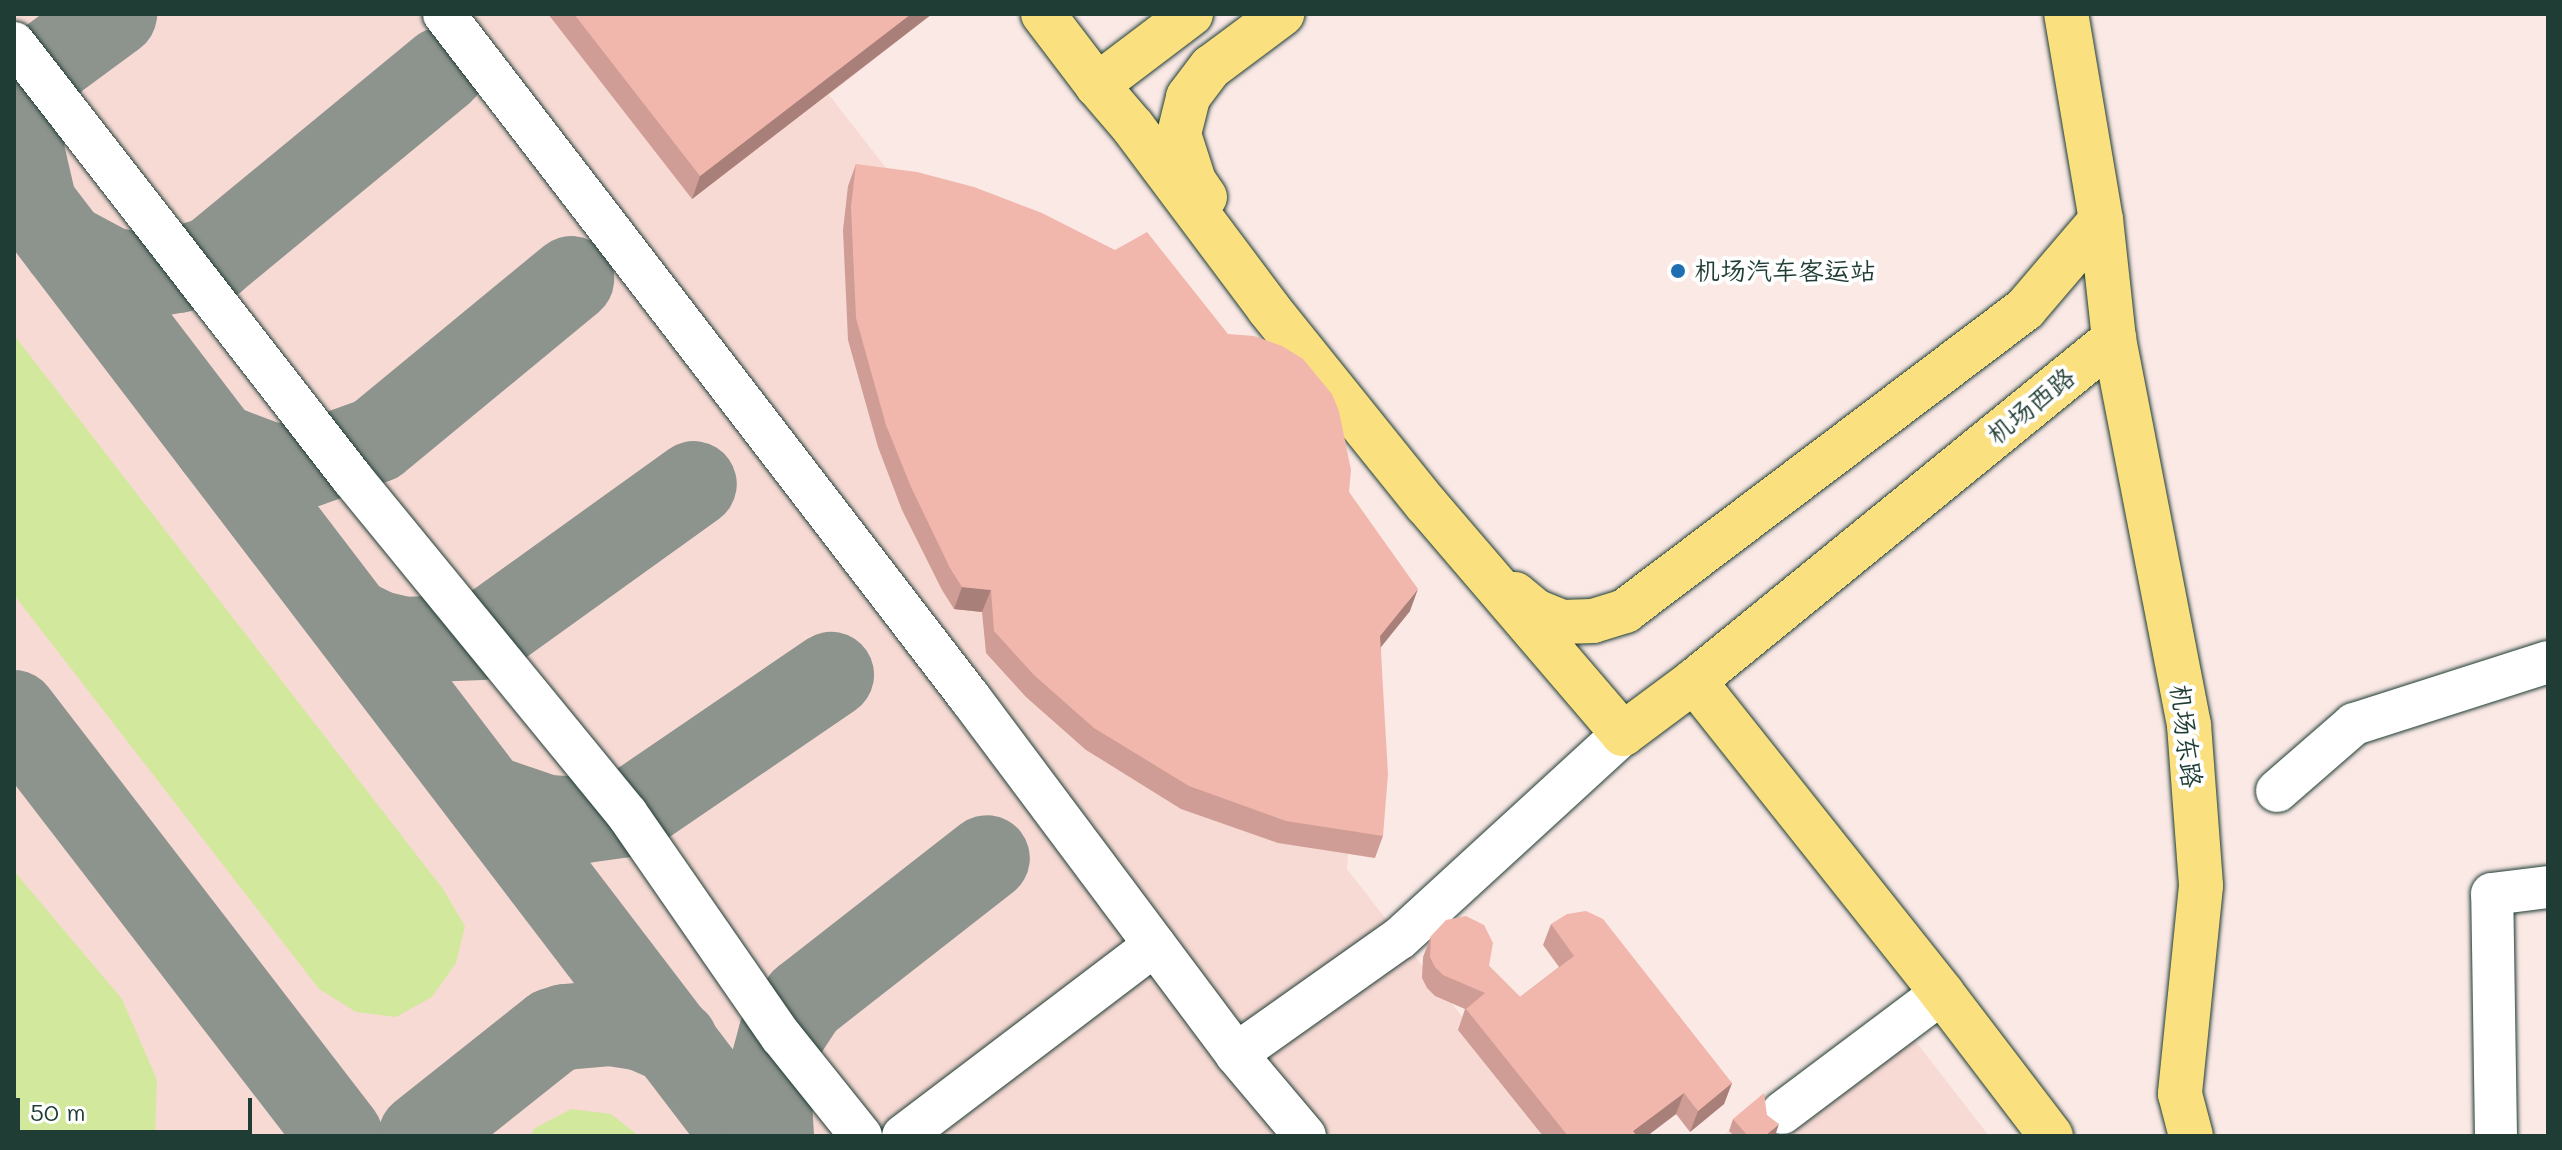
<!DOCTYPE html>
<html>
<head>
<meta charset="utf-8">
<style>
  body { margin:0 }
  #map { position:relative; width:2562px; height:1150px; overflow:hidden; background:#fbe9e6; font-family:Mali,"LXGW WenKai TC",sans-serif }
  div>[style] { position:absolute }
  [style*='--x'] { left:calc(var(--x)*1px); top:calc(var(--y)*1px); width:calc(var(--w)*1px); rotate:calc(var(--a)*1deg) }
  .built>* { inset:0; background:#f8dad5 }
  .green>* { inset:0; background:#d2e89c }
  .taxiway>* { height:86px; margin:-43px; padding:0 43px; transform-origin:43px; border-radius:43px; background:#8d938d }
  .roads { filter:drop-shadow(0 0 2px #1f3d34) drop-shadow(0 0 2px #1f3d34) }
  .minor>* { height:42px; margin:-21px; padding:0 21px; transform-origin:21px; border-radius:21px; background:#fff }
  .major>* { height:44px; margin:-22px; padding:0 22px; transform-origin:22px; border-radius:22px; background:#fbe080 }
  .wall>* { inset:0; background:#cf9d95 }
  .shaded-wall>* { inset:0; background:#a98079 }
  .building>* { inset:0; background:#f1b7ad }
  .dots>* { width:22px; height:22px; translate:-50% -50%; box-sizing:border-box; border:4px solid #fff; border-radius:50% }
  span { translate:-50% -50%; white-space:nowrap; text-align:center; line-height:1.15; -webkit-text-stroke:8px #fff; paint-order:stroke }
  .poi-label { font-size:26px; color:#1f3d34 }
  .left { translate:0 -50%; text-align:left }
  .street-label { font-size:26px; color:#1f3d34 }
  .frame { position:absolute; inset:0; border:16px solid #1f3d34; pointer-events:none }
  .scale { position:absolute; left:16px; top:1098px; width:236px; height:36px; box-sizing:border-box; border:4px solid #1f3d34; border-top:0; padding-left:10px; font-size:24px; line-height:28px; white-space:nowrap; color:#1f3d34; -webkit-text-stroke:6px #fff; paint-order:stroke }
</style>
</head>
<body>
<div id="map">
  <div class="built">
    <i style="clip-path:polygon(14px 14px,932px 14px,829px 95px,897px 182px,1341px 514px,1410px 611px,1372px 658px,1375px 858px,1348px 854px,1347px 869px,1467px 1023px,1543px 1136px,14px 1136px)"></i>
    <i style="clip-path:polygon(1906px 1029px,1989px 1136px,1723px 1136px,1768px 1098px)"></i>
  </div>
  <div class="green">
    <i style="clip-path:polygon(14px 335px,443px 889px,465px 926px,456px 963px,432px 997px,396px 1017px,356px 1012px,319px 989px,14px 595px)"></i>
    <i style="clip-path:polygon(14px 871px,122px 999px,157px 1080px,155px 1136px,14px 1136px)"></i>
    <i style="clip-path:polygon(571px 1109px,611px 1114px,639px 1136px,529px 1136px,535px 1128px)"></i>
  </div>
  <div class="taxiway">
    <i style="--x:14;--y:179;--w:1204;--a:52.63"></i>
    <i style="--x:34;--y:205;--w:57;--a:-103.1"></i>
    <i style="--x:21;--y:149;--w:26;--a:-88"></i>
    <i style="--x:22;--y:123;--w:31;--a:-73"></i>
    <i style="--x:31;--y:93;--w:36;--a:-60"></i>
    <i style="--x:49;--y:62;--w:81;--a:-36.4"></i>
    <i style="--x:65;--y:246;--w:51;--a:28.1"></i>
    <i style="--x:110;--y:270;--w:34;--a:10"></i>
    <i style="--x:143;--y:276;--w:36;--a:-10"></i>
    <i style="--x:178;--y:270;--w:37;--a:-17"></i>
    <i style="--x:213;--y:259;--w:297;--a:-39.5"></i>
    <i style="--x:218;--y:446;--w:57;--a:20.7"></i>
    <i style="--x:271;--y:466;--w:35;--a:-2"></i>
    <i style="--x:306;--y:465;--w:74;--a:-19.7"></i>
    <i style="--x:376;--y:440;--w:253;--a:-39.5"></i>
    <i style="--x:354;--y:622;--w:28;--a:26"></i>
    <i style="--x:379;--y:634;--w:26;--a:13"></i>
    <i style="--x:404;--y:640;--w:77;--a:-2.2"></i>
    <i style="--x:481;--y:637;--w:262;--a:-35.7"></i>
    <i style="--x:14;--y:713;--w:534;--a:52.38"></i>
    <i style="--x:488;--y:798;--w:62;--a:18.7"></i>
    <i style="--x:547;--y:818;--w:38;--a:3"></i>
    <i style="--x:585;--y:820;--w:42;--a:-8.1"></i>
    <i style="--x:627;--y:814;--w:247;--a:-34.3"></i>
    <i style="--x:421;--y:1136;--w:169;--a:-38.5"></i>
    <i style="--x:553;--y:1031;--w:13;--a:-18"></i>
    <i style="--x:565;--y:1027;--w:46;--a:-5"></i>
    <i style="--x:611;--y:1023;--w:31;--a:9"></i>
    <i style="--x:642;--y:1028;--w:36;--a:23"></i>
    <i style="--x:771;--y:1136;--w:52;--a:-93.3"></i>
    <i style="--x:768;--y:1084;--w:50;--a:-74.8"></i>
    <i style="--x:781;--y:1036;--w:42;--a:-56.7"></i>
    <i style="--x:804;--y:1001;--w:232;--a:-38"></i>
  </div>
  <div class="roads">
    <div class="minor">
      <i style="--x:444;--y:14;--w:863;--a:52.44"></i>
      <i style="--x:970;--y:698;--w:444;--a:53.2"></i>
      <i style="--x:1236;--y:1054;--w:107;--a:49.9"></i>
      <i style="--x:14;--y:43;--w:551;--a:52.15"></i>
      <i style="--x:352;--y:478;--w:434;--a:50.7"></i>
      <i style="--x:627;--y:814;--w:270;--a:55.3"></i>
      <i style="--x:781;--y:1036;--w:128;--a:51.3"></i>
      <i style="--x:2277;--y:791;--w:102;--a:-41"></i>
      <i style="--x:2354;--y:724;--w:204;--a:-17.7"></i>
      <i style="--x:1236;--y:1054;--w:201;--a:-35.3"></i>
      <i style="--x:1400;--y:938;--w:302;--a:-42.5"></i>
      <i style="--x:1782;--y:1113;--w:200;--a:-36.9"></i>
      <i style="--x:903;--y:1136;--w:316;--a:-37.2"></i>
      <i style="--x:2496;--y:1136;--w:242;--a:-90.9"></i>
      <i style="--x:2492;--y:894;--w:56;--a:-7.1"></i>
    </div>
    <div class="major">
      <i style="--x:1043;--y:14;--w:89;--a:52.7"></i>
      <i style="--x:1191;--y:14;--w:118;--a:142.9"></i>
      <i style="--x:1097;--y:85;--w:55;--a:49.4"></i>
      <i style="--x:1133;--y:127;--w:227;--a:53.2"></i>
      <i style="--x:1269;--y:309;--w:250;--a:51.2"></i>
      <i style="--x:1426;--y:504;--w:303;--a:49.4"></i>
      <i style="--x:1623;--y:734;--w:89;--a:-36.7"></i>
      <i style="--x:1694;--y:681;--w:542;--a:-39.16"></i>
      <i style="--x:2114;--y:339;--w:120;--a:-96.2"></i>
      <i style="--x:2101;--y:220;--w:209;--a:-99.6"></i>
      <i style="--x:1205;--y:197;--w:19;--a:-125"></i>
      <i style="--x:1194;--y:181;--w:49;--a:-107.7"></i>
      <i style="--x:1179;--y:134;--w:38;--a:-76"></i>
      <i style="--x:1188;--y:97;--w:38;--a:-53"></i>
      <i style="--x:1211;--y:67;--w:89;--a:-36.7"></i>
      <i style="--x:2114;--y:339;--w:393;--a:79"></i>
      <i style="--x:2189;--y:725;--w:161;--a:85.7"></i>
      <i style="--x:2201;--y:886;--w:209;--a:95.8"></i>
      <i style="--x:2180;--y:1094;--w:43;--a:75.3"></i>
      <i style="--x:1515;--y:594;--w:26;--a:40"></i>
      <i style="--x:1535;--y:611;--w:29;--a:22"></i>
      <i style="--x:1562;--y:622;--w:31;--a:-2"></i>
      <i style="--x:1593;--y:621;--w:34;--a:-17"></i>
      <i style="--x:1625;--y:611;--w:501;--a:-37.05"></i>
      <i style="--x:2025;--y:309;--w:117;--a:-49.5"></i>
      <i style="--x:1694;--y:681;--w:399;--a:51.5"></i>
      <i style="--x:1942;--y:993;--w:180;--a:52.7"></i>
    </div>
  </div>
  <div class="wall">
    <i style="clip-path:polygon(548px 14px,932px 14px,692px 199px)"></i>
    <i style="clip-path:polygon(856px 164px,1349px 492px,1410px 611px,1381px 647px,1383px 836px,1375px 858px,1278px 843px,1181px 809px,1086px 750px,1026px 697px,986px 653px,982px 612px,954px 609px,942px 590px,902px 510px,878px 447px,848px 340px,843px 230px,848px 186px)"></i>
    <i style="clip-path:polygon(1551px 924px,1732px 1083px,1724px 1104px,1690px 1132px,1676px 1114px,1647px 1136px,1543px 1136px,1458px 1030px,1465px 1009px,1435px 996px,1427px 988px,1422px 978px,1423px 957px,1431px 936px,1489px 966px,1520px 997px,1559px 967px,1543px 945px)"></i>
    <i style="clip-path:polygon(1767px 1115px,1775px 1136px,1734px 1136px,1729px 1131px,1733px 1119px)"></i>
  </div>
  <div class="shaded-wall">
    <i style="clip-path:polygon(911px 14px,932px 14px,692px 199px,700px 176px)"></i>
    <i style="clip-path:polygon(962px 587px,991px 590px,982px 612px,954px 609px)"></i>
    <i style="clip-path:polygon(1418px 589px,1410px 611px,1372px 658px,1380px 636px)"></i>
    <i style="clip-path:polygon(1732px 1083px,1724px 1104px,1690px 1132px,1698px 1111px)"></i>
    <i style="clip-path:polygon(1684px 1093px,1676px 1114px,1647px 1136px,1631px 1136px,1633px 1131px)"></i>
    <i style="clip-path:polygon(1779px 1124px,1775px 1136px,1765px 1136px)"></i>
  </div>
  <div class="building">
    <i style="clip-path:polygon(574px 14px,911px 14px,700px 176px)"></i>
    <i style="clip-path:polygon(856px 164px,917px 172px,974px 187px,1042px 213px,1115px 250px,1147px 232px,1228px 334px,1254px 336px,1282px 346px,1303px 359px,1332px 394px,1339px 411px,1351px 470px,1349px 492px,1418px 589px,1380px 636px,1388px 774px,1383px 836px,1286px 821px,1189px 786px,1094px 728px,1034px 675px,994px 631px,991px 590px,962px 587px,950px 568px,911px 487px,886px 425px,856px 318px,851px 207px)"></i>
    <i style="clip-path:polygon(1586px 911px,1603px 919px,1732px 1083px,1698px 1111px,1684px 1093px,1633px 1131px,1637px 1136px,1568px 1136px,1466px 1009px,1485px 993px,1443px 975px,1435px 967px,1430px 957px,1431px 936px,1446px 920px,1466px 916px,1484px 925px,1493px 943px,1489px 966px,1520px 997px,1574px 956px,1551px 924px,1567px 914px)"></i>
    <i style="clip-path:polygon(1764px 1093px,1767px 1115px,1779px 1124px,1765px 1136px,1748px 1136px,1733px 1119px)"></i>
  </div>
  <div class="dots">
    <i style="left:1678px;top:271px;background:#1f6fb2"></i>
  </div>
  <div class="poi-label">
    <span class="left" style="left:1694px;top:271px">机场汽车客运站</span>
  </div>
  <div class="street-label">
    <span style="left:2031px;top:406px;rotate:-39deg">机场西路</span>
    <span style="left:2186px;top:736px;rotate:83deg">机场东路</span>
  </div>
  <div class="frame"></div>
  <div class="scale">50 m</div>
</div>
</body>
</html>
